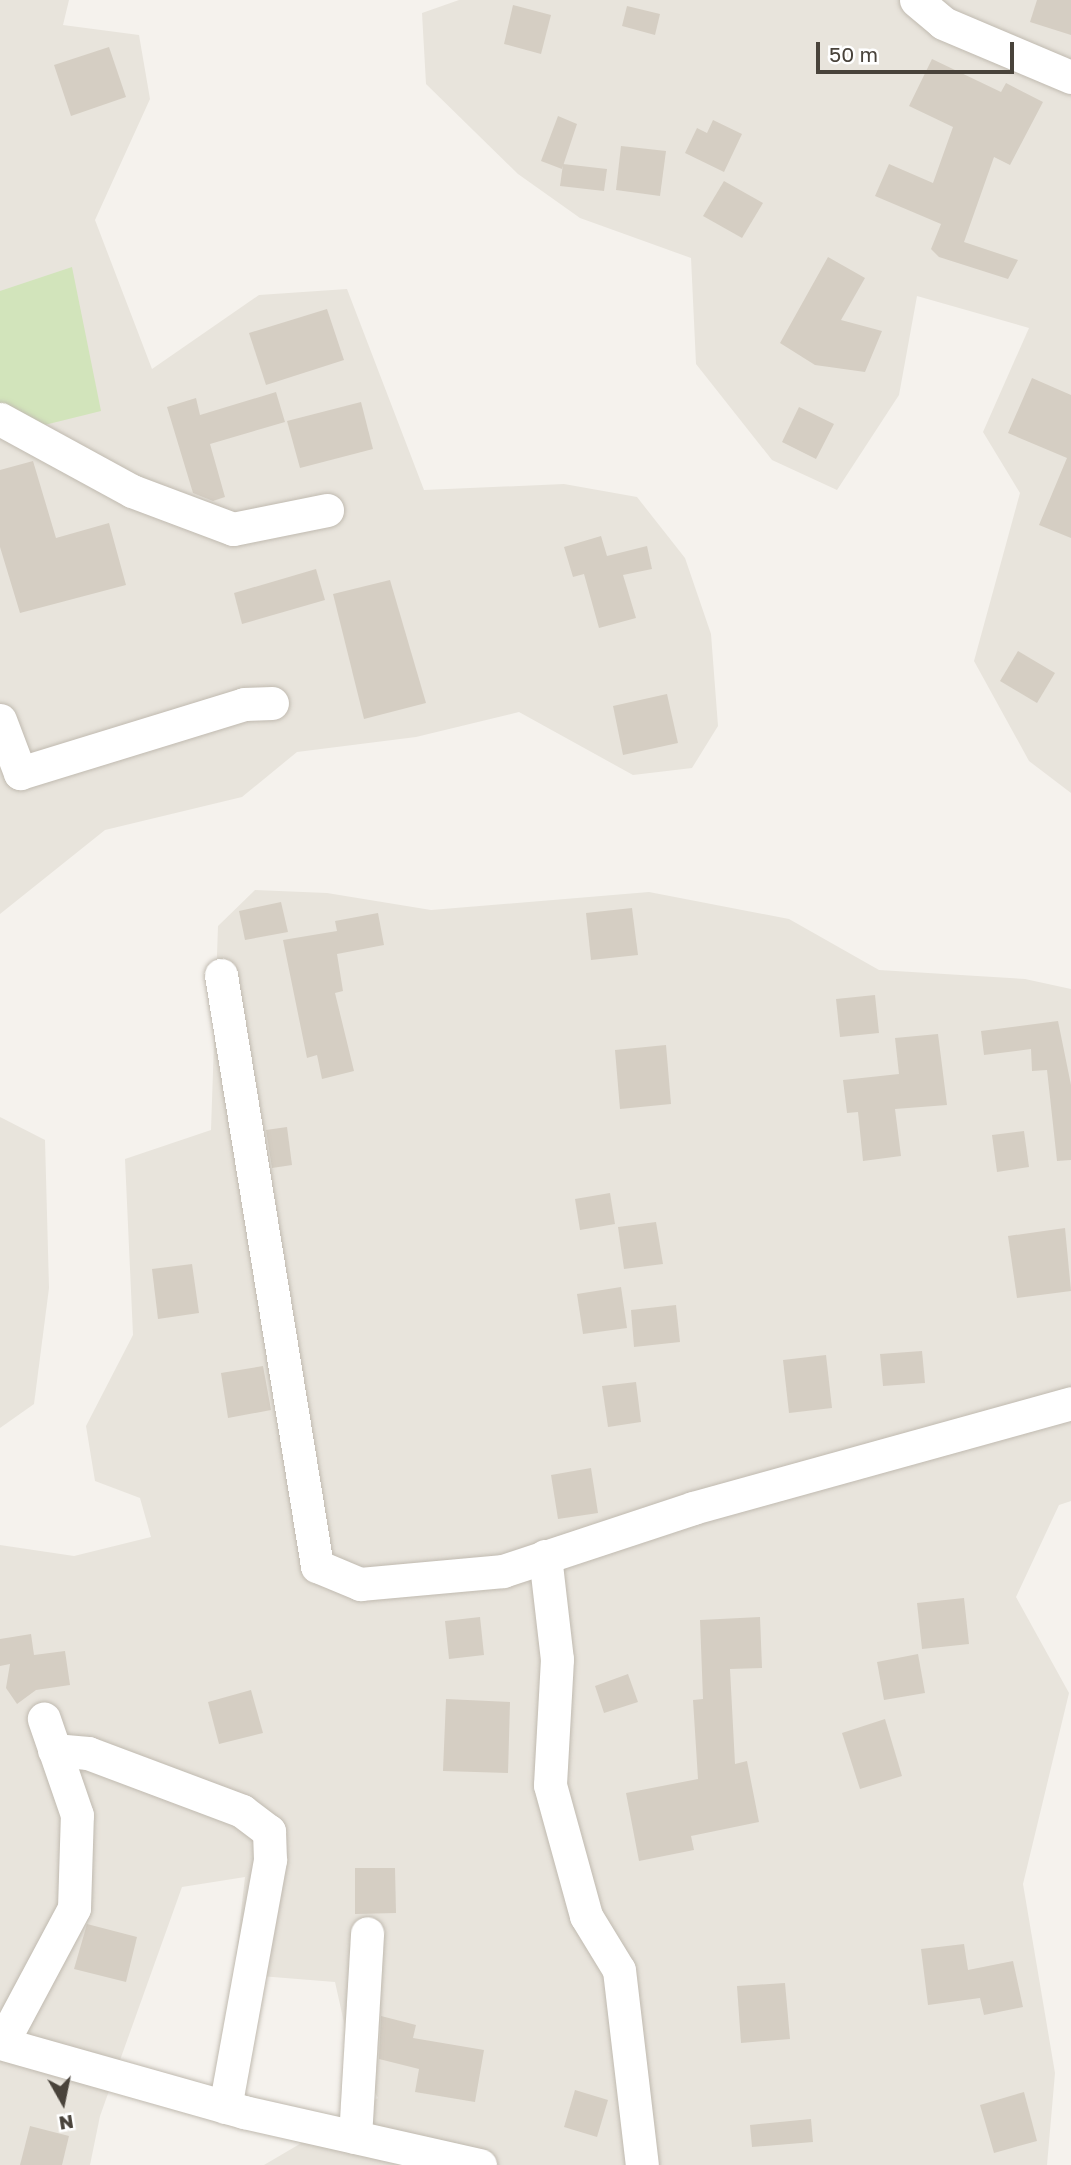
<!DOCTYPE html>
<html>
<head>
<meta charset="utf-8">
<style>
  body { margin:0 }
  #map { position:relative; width:1071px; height:2165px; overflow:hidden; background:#f5f2ed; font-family:"Golos Text",sans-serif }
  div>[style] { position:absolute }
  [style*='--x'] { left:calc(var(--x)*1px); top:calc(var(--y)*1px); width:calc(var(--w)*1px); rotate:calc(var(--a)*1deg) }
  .residential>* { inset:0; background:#e8e4dc }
  .green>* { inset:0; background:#d2e4bb }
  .building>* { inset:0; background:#d5cec3 }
  .roads { filter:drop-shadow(0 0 2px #c0bab0) drop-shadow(0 0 2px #c0bab0) }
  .minor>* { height:33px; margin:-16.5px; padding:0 16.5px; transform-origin:16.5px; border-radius:16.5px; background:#fff }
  span { translate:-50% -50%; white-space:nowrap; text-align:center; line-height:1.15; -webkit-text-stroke:5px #fff; paint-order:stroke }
  .north { position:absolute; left:28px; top:2067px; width:70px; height:70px; -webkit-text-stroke:5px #fff; paint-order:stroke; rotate:171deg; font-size:19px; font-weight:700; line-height:28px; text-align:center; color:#49433b }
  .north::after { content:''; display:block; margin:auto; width:24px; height:32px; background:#49433b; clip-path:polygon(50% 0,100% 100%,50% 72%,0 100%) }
  .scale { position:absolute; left:816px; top:42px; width:198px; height:32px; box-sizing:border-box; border:4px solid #49433b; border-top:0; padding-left:9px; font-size:21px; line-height:24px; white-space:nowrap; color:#49433b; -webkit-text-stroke:5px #fff; paint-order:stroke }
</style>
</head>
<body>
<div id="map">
  <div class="residential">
    <i style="clip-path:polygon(0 0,69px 0,63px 25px,139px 35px,150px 99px,95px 220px,152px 369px,259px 295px,347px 289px,424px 490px,564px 484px,637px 497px,685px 558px,711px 634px,718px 726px,692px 768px,633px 775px,519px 712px,416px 737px,297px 752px,242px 797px,105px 830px,0 914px)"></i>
    <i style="clip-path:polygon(459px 0,1071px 0,1071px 793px,1029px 761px,974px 661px,1020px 493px,983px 432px,1029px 328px,917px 296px,899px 395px,837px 490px,772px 460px,696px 364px,691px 258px,580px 218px,518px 174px,426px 84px,422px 13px)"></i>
    <i style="clip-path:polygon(255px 890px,327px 893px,431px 910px,649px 892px,789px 919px,879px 970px,1025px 979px,1071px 989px,1071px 1501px,1059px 1505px,1016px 1597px,1069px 1693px,1023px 1884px,1055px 2073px,1047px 2165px,264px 2165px,378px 2098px,349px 2045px,335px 1982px,234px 1974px,245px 1877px,182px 1887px,100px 2116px,90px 2165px,0 2165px,0 1545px,74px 1556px,151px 1537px,140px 1498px,95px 1481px,86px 1426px,133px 1335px,125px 1159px,211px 1130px,218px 926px)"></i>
    <i style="clip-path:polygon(0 1117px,45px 1140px,49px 1288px,34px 1404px,0 1428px)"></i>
  </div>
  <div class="green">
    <i style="clip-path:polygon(72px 267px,101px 411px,0 436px,0 291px)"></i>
  </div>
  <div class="building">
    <i style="clip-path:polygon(1037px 0,1071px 0,1071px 35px,1030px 22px)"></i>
    <i style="clip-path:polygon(513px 5px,551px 15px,541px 54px,504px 44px)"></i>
    <i style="clip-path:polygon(627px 6px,660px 14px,655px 35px,622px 26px)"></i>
    <i style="clip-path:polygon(109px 47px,126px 97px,71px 116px,54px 65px)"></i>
    <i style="clip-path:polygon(932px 59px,1001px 92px,1006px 83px,1043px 102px,1010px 165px,994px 157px,964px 242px,1018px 260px,1008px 279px,939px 257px,931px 249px,941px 224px,875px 196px,889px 164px,933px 183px,953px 127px,909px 106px)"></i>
    <i style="clip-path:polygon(558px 116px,577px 124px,562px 169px,541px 161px)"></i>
    <i style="clip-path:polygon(713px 120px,742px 134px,724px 172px,685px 153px,697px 128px,707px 133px)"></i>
    <i style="clip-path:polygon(621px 146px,666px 151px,660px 196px,616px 190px)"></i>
    <i style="clip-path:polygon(563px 164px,607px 169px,604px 191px,560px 186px)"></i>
    <i style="clip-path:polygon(724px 181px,763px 203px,742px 238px,703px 216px)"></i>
    <i style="clip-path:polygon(828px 257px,865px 278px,841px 320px,882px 331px,865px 372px,815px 365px,780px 343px)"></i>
    <i style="clip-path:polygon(327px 309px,344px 360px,266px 385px,249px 333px)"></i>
    <i style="clip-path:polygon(1032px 378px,1071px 395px,1071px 538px,1039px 525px,1067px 458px,1008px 433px)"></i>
    <i style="clip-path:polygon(276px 392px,285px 422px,210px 444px,225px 497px,213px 501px,193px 493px,167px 407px,196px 398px,200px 415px)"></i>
    <i style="clip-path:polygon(361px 402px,373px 449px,300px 468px,287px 421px)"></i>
    <i style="clip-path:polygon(799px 407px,834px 424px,816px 459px,782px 442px)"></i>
    <i style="clip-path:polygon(33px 461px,56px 538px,109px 523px,126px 585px,20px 613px,0 547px,0 470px)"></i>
    <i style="clip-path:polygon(601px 536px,607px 556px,647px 546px,652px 569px,623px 575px,636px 618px,599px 628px,584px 574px,573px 577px,564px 547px)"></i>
    <i style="clip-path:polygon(316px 569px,325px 600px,242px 624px,234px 593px)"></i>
    <i style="clip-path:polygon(390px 580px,426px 703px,364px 719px,333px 594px)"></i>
    <i style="clip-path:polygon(1018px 651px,1055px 673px,1037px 703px,1000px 681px)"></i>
    <i style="clip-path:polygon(667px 694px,678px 743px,623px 755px,613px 706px)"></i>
    <i style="clip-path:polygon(281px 902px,288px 932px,245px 940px,239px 911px)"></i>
    <i style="clip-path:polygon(632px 908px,638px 955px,591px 960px,586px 913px)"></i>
    <i style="clip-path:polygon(378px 913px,384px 945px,337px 954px,343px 991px,335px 993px,354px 1071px,322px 1079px,317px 1055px,307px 1058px,283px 940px,337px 931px,335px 921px)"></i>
    <i style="clip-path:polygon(875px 995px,879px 1033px,840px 1037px,836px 999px)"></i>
    <i style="clip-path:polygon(1058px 1021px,1071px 1085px,1071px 1160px,1057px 1161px,1047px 1070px,1032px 1071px,1031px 1049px,984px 1055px,981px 1031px)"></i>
    <i style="clip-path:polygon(938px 1034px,947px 1105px,895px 1109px,901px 1156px,863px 1161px,858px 1112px,847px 1113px,843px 1080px,899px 1074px,895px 1038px)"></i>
    <i style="clip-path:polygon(666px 1045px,671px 1104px,620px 1109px,615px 1050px)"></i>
    <i style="clip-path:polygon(287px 1127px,292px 1165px,272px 1168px,266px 1130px)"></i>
    <i style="clip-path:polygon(1024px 1131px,1029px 1167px,997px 1172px,992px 1135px)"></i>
    <i style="clip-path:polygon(610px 1193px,615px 1224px,580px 1230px,575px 1199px)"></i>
    <i style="clip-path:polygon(656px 1222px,663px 1264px,624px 1269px,618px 1227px)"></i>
    <i style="clip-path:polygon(1065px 1228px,1071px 1291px,1017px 1298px,1008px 1236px)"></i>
    <i style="clip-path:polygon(192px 1264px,199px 1313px,158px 1319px,152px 1269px)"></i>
    <i style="clip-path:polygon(621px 1287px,627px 1328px,583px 1334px,577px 1294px)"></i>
    <i style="clip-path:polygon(676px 1305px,680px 1342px,634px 1347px,631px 1310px)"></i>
    <i style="clip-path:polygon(922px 1351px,925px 1383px,883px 1386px,880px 1354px)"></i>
    <i style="clip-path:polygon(826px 1355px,832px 1408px,789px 1413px,783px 1360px)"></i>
    <i style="clip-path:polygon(263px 1366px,271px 1410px,228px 1418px,221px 1373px)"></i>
    <i style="clip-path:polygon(636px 1382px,641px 1422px,608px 1427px,602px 1386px)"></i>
    <i style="clip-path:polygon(591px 1468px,598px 1513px,558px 1519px,551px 1475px)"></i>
    <i style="clip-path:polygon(964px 1598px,969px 1644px,922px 1649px,917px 1603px)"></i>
    <i style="clip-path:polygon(480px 1617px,484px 1655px,449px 1659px,445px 1621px)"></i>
    <i style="clip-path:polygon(760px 1617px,762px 1668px,730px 1669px,735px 1764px,747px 1761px,759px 1822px,691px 1836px,694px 1850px,639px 1861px,626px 1793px,698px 1779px,693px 1700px,703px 1699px,700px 1620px)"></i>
    <i style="clip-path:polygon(31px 1634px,34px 1655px,65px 1651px,70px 1685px,36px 1690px,17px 1704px,6px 1688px,10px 1664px,0 1666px,0 1639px)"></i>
    <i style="clip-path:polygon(918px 1654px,925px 1693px,884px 1700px,877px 1662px)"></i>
    <i style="clip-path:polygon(628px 1674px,638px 1702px,604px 1713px,595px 1686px)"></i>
    <i style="clip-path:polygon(251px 1690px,263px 1733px,219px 1744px,208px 1702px)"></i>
    <i style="clip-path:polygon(446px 1699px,510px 1702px,508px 1773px,443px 1771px)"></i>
    <i style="clip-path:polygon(885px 1719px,902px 1776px,860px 1789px,842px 1733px)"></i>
    <i style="clip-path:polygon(355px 1868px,395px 1868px,396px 1913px,355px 1914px)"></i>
    <i style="clip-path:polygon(87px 1924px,137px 1937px,126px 1982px,74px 1969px)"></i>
    <i style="clip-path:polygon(964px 1944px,968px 1970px,1013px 1961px,1023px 2007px,984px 2015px,980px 1998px,928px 2005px,921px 1949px)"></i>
    <i style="clip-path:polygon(785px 1983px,790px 2039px,741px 2043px,737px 1986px)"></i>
    <i style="clip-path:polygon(381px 2016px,416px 2025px,413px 2038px,484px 2050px,475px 2102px,415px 2092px,419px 2069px,379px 2059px)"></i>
    <i style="clip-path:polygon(575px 2090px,608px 2100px,597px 2137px,564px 2127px)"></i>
    <i style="clip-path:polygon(1024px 2092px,1037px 2141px,994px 2153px,980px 2105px)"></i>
    <i style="clip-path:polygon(811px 2119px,813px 2142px,752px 2147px,750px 2125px)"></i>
    <i style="clip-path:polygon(30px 2126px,69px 2136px,62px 2165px,20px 2165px)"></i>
  </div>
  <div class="roads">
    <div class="minor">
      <i style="--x:916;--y:0;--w:35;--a:40"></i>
      <i style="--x:943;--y:23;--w:139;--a:22.9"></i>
      <i style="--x:0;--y:419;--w:150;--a:28.6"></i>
      <i style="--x:132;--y:491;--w:108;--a:20.6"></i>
      <i style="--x:233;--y:529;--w:96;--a:-11.4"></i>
      <i style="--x:0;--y:720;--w:57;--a:69.3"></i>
      <i style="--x:20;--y:773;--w:234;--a:-17.1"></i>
      <i style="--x:244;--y:704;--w:28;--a:-2"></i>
      <i style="--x:221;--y:975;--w:599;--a:80.77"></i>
      <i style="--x:317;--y:1566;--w:47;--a:22.7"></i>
      <i style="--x:360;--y:1584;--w:144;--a:-5.2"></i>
      <i style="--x:503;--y:1571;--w:200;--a:-18.3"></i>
      <i style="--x:693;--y:1508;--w:392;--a:-15.5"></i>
      <i style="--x:545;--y:1556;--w:104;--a:83.4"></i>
      <i style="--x:557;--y:1659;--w:126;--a:93.2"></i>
      <i style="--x:550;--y:1785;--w:136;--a:74.6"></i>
      <i style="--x:586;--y:1916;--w:63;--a:58.6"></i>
      <i style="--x:619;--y:1970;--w:196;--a:83.3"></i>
      <i style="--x:54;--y:1750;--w:34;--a:5"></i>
      <i style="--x:88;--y:1753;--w:165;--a:20.6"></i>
      <i style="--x:242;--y:1811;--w:34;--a:37"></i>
      <i style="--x:269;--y:1831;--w:29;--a:88"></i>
      <i style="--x:270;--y:1860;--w:251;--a:100.3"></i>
      <i style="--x:0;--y:2043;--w:254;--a:15.8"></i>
      <i style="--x:244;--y:2112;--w:242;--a:12.7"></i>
      <i style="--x:2;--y:2043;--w:153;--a:-61.9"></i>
      <i style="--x:74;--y:1908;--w:93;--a:-88.2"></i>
      <i style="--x:77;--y:1815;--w:102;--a:-109"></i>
      <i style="--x:355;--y:2137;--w:204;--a:-86.6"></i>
    </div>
  </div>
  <div class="north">N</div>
  <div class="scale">50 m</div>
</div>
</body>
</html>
